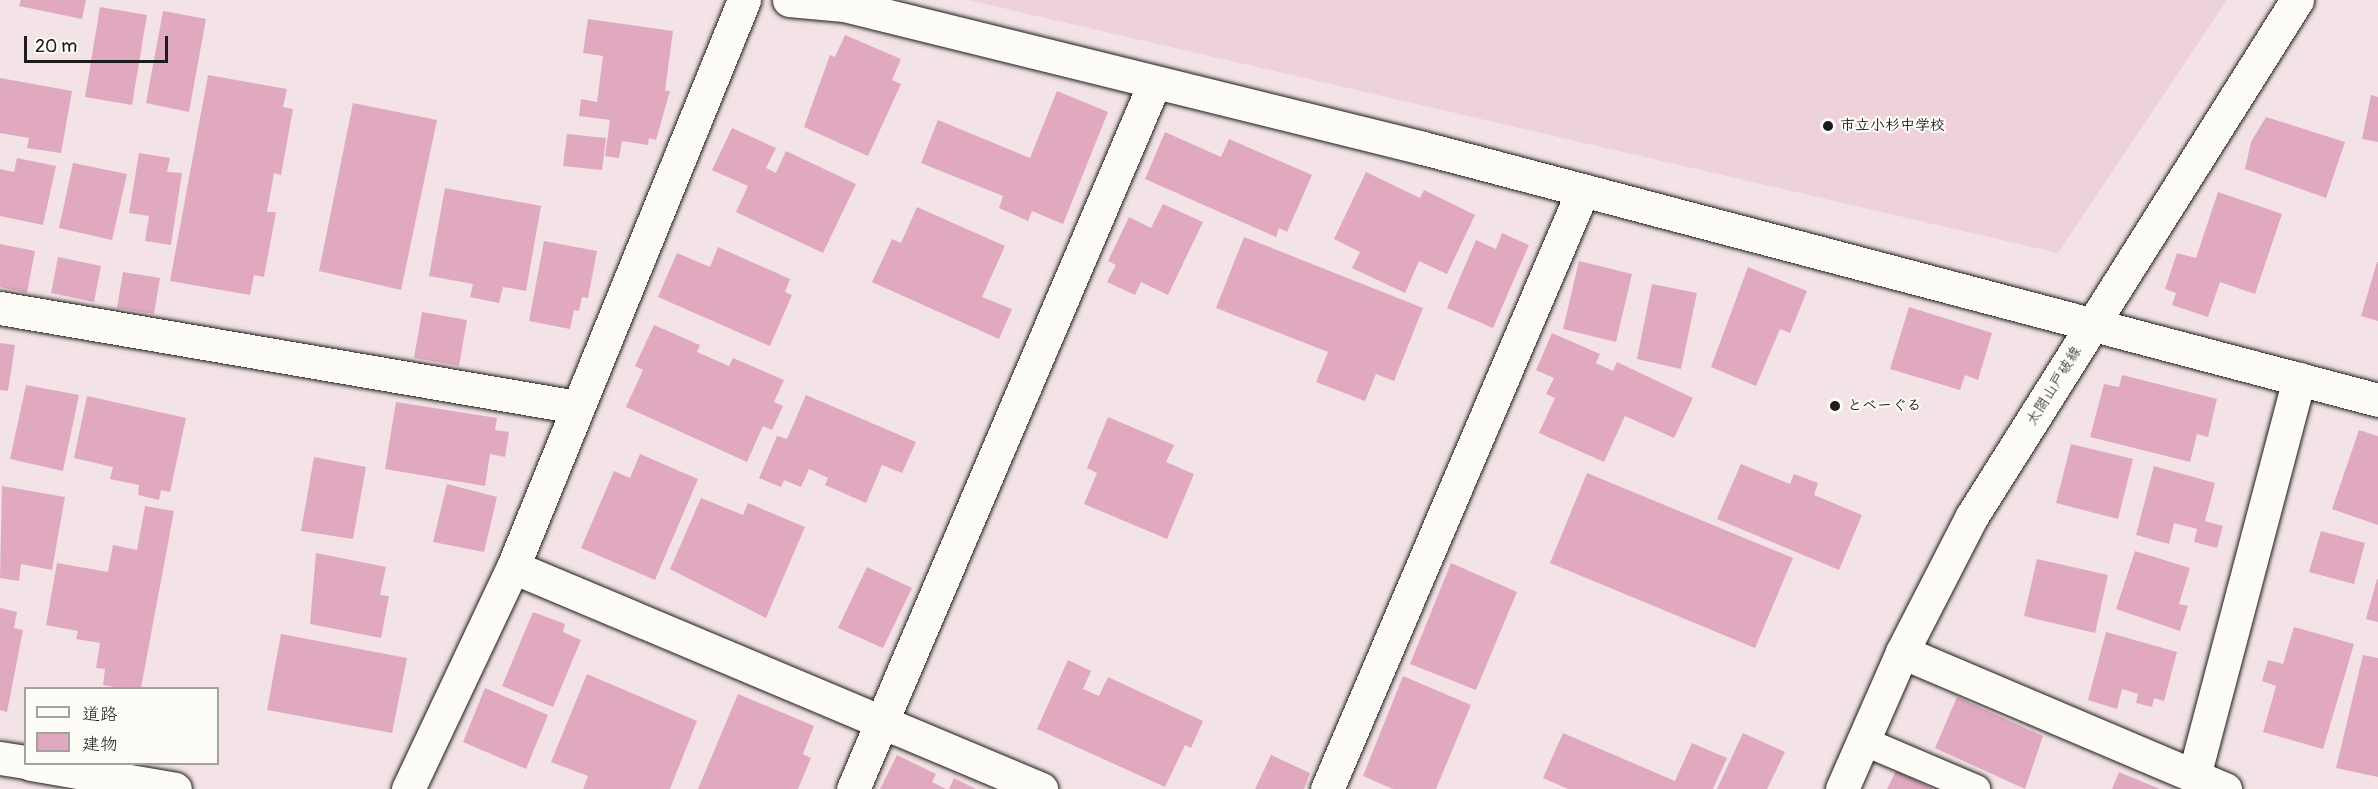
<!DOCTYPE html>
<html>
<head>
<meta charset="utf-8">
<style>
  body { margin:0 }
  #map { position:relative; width:2378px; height:789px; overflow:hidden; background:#f4e3e6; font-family:Pangolin,"Klee One",sans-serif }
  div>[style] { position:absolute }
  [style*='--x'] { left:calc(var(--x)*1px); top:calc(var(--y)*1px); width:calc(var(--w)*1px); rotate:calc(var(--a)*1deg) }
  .built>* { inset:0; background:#eed2db }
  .building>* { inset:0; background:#e0a9c0 }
  .roads { filter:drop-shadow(0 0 2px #1c1c1c) drop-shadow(0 0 2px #1c1c1c) }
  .service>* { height:28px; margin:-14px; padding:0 14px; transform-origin:14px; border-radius:14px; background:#fdfcf7 }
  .minor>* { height:33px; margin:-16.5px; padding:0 16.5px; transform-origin:16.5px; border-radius:16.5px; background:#fdfcf7 }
  .secondary>* { height:33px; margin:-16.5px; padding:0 16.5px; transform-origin:16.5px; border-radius:16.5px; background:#fdfcf7 }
  .dots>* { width:16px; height:16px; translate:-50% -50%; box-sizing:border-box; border:3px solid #fdfcf7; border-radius:50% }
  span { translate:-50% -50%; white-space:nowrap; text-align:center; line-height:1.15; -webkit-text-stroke:4.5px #fdfcf7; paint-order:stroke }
  .poi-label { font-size:15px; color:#1c1c1c; font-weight:700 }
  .left { translate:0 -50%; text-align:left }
  .street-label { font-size:15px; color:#1c1c1c }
  .legend { position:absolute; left:24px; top:687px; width:195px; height:78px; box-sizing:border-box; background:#fdfcf7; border:2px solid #a3a29f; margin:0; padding:8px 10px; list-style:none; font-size:18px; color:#1c1c1c }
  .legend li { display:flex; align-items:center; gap:12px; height:30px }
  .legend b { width:30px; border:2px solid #a3a29f }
  .scale { position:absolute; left:24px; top:36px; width:144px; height:27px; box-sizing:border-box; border:3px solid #1c1c1c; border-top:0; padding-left:8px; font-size:18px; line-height:21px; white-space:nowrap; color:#1c1c1c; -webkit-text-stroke:4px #fdfcf7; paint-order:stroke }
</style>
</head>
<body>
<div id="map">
  <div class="built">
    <i style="clip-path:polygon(968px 0,2227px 0,2058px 253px)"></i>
  </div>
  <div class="building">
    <i style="clip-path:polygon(21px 0,86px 0,82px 19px,19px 6px)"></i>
    <i style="clip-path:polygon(100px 7px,147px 15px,132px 105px,85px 97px)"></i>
    <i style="clip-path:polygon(163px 11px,206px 19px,189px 112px,146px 103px)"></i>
    <i style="clip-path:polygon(588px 19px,673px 31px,665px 91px,670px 91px,656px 140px,649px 138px,648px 145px,622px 141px,619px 158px,605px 156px,610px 120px,579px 116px,581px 99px,597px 102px,603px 56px,583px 53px)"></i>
    <i style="clip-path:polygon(845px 35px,901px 59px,892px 80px,901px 84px,868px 156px,804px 127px,830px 55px,835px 57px)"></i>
    <i style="clip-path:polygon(208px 75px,287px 89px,283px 107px,293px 109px,281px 175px,274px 173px,267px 212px,276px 212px,264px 277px,254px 275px,250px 295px,170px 281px)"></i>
    <i style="clip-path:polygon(0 78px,72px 91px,61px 153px,27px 148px,29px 138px,0 133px)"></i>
    <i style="clip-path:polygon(1057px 91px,1108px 112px,1063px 224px,1032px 211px,1028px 221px,999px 208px,1003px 196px,921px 163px,938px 120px,1030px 158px)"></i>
    <i style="clip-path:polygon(2371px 95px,2378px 97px,2378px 142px,2362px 139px)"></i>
    <i style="clip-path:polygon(353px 103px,437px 120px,401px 290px,319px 271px)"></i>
    <i style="clip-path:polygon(2266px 117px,2345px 142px,2326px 198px,2245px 169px,2251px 142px)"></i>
    <i style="clip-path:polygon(732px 128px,776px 148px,766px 168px,776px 173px,786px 151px,856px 184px,823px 253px,736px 212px,748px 186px,712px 170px)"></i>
    <i style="clip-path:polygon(1165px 132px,1221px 157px,1229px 139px,1312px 175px,1287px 232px,1279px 228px,1276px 237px,1145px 179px)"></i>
    <i style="clip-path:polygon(567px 134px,606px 138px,602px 170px,563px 166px)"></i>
    <i style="clip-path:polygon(139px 153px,170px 158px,167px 172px,182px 173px,171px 245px,145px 241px,149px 216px,129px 213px)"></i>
    <i style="clip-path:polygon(17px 158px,56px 166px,43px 225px,0 216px,0 169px,14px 172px)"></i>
    <i style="clip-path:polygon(73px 163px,127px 174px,112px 240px,59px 228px)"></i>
    <i style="clip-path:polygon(1366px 172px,1420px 198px,1424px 190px,1475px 215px,1447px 274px,1419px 261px,1405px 293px,1352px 268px,1360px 252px,1334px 239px)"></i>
    <i style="clip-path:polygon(445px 188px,541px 206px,526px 291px,503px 287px,499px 303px,470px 297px,473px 284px,429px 276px)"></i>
    <i style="clip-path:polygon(2218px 192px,2282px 214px,2255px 294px,2220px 282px,2208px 317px,2172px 305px,2176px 293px,2165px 289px,2177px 253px,2196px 258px)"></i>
    <i style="clip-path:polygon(1163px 204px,1203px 222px,1168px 295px,1141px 282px,1135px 295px,1107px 282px,1116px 265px,1108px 261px,1129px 217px,1151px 228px)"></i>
    <i style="clip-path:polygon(917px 207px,1005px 246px,982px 297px,1012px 309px,999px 339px,872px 282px,892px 239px,901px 243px)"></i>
    <i style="clip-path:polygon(1502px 233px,1529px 245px,1493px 328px,1447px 308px,1476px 240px,1496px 249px)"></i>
    <i style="clip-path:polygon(1244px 237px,1423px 308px,1394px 381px,1376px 374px,1365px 401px,1316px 382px,1328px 352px,1216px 308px)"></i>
    <i style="clip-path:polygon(544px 241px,597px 251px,588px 298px,582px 297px,579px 311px,574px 310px,570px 329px,529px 321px)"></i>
    <i style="clip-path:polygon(0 244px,35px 251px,27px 293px,0 287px)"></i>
    <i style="clip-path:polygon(718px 247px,790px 279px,785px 292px,792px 295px,770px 346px,658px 297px,677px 253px,710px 267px)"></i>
    <i style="clip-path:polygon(58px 257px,101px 266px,94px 302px,51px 293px)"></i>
    <i style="clip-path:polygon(1579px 261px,1632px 274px,1616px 342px,1563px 329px)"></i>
    <i style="clip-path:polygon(2377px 262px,2378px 262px,2378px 321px,2361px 316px)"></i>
    <i style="clip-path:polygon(1748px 267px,1807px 291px,1790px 333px,1780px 329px,1756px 386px,1711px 367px)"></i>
    <i style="clip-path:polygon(123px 272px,160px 278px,154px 314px,117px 308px)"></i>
    <i style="clip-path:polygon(1652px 284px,1697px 293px,1681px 369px,1637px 359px)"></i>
    <i style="clip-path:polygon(1909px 307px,1992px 333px,1978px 380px,1965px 375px,1960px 390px,1890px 369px)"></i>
    <i style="clip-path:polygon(422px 312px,467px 320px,459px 366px,414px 358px)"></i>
    <i style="clip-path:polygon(654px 325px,700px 345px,697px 352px,729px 366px,733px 358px,784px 380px,774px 402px,783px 406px,772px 430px,763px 426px,747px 462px,626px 407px,643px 370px,635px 366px)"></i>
    <i style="clip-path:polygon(1552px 333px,1600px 354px,1596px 363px,1613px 371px,1617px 362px,1693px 398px,1674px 438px,1625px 416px,1604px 462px,1539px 433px,1555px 398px,1546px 394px,1554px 378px,1536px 370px)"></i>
    <i style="clip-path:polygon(0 343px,15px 345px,8px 391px,0 390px)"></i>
    <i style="clip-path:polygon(2122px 375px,2217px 399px,2208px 437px,2197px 434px,2190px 462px,2090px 437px,2104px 384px,2119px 387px)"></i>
    <i style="clip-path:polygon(26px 385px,79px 395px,63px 471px,10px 459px)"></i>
    <i style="clip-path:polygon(806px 395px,916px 442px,902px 473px,882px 465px,866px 503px,825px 485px,828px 478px,809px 469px,801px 487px,784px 480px,781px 487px,759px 478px,777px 436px,787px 439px)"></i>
    <i style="clip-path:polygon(87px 396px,186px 418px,170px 492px,161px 490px,159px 500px,138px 495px,139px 485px,110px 479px,113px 467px,74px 458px)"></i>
    <i style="clip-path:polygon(396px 402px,497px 418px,495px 430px,509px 432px,505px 457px,490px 454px,485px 486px,385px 469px)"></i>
    <i style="clip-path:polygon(1108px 417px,1174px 445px,1166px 462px,1194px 474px,1167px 539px,1084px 504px,1097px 473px,1087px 468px)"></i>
    <i style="clip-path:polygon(2359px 430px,2378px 436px,2378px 525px,2332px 509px)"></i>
    <i style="clip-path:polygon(2071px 444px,2133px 459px,2118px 519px,2056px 503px)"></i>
    <i style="clip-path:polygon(640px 454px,698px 479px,655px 580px,581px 548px,614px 471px,630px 478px)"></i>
    <i style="clip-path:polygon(314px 457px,366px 467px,353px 539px,301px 531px)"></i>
    <i style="clip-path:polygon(1741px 464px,1790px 484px,1794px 474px,1818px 483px,1814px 495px,1862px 515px,1839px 570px,1717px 519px)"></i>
    <i style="clip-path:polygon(2154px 466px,2215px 483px,2205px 521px,2223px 526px,2217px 548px,2194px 542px,2197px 529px,2174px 523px,2169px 544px,2136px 535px)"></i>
    <i style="clip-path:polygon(1587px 473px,1793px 558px,1755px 648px,1550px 563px)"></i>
    <i style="clip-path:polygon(447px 484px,497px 497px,484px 552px,433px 542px)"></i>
    <i style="clip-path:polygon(2px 486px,65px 497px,52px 570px,21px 564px,19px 581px,0 578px)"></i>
    <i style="clip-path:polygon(701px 498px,743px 515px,748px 503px,805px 527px,766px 618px,670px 569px)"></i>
    <i style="clip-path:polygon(145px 506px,174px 511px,141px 688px,120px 688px,103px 685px,105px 669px,96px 668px,100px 643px,76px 639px,78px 631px,46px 625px,57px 563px,108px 572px,113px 545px,137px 550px)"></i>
    <i style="clip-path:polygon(2321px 531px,2365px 543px,2354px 584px,2309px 572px)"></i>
    <i style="clip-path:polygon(2135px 551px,2190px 568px,2179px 604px,2188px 606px,2180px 631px,2116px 609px)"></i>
    <i style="clip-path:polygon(316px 553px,386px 567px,380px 595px,389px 596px,381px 638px,310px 624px)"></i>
    <i style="clip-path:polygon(2037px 559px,2108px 575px,2095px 633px,2024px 616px)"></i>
    <i style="clip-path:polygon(1451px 563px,1517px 592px,1476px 690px,1410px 664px)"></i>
    <i style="clip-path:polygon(867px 567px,912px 588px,883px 648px,838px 628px)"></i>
    <i style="clip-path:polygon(2377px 579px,2378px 579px,2378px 622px,2366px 619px)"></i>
    <i style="clip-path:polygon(0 608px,17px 612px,14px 628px,23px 630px,7px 712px,0 710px)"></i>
    <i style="clip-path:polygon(533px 612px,565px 624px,563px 632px,581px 640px,553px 707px,502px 686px)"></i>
    <i style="clip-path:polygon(2294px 627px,2354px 644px,2323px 749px,2263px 732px,2276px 686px,2262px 681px,2268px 660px,2283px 664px)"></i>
    <i style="clip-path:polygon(2106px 632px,2177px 652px,2164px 701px,2154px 698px,2152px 707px,2136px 703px,2138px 694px,2122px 689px,2117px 709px,2088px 700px)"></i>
    <i style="clip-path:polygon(281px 634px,407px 658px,392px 733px,267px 710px)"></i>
    <i style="clip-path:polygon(2363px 655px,2378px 658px,2378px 777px,2336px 768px)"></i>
    <i style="clip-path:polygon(1068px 660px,1091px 671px,1083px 689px,1099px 696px,1108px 677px,1203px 721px,1191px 748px,1185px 745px,1165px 787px,1037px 729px)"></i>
    <i style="clip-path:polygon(587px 674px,697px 721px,670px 789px,583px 789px,588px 776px,551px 762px)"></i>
    <i style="clip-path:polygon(1403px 676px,1471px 705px,1436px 789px,1393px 789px,1363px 776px)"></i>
    <i style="clip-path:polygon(485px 688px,548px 715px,526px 769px,463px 742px)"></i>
    <i style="clip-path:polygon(738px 694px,814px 726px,803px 754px,811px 758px,798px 789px,698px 789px)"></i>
    <i style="clip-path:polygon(1957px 697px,2043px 736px,2025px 789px,1935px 748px)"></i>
    <i style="clip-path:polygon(1563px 733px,1675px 781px,1692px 743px,1727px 758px,1713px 789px,1568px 789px,1543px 778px)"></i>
    <i style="clip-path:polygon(1743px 733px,1785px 752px,1767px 789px,1717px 789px)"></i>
    <i style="clip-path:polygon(897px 755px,936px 774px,932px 782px,946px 789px,880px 789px)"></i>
    <i style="clip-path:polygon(1271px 755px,1310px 773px,1304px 789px,1255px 789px)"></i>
    <i style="clip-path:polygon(1896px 771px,1933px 789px,1887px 789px)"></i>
    <i style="clip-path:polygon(2119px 772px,2160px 789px,2112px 789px)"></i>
    <i style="clip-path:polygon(954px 778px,976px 789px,949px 789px)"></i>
  </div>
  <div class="roads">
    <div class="service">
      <i style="--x:1863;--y:741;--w:123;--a:23"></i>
    </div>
    <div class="minor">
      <i style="--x:789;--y:0;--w:55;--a:5.2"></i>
      <i style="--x:844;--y:5;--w:596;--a:13.87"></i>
      <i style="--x:1423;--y:148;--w:988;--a:14.78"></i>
      <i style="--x:0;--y:308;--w:585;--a:9.74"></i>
      <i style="--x:513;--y:567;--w:573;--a:22.8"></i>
      <i style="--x:1902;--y:652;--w:351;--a:23"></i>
      <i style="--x:0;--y:758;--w:26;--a:9"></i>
      <i style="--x:31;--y:764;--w:146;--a:9.8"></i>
      <i style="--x:2194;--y:776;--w:411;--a:-75.2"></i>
      <i style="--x:408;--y:789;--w:246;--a:-64.7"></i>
      <i style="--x:513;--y:567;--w:612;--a:-67.83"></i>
      <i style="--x:853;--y:789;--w:767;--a:-66.88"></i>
      <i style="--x:1327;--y:789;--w:651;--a:-66.86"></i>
    </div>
    <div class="secondary">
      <i style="--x:1842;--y:789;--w:150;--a:-66.3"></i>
      <i style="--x:1902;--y:652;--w:153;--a:-62.8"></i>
      <i style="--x:1972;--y:516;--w:610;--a:-57.8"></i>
    </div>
  </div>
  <div class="dots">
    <i style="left:1828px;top:126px;background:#1c1c1c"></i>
    <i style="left:1835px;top:406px;background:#1c1c1c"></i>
  </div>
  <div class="poi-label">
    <span class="left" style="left:1840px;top:126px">市立小杉中学校</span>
    <span class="left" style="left:1847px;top:406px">とべーぐる</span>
  </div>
  <div class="street-label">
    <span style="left:2054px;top:386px;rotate:-58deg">太閤山戸破線</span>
  </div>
  <ul class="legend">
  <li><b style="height:8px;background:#fdfcf7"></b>道路</li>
  <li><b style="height:16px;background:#e0a9c0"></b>建物</li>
  </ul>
  <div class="scale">20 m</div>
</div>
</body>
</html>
